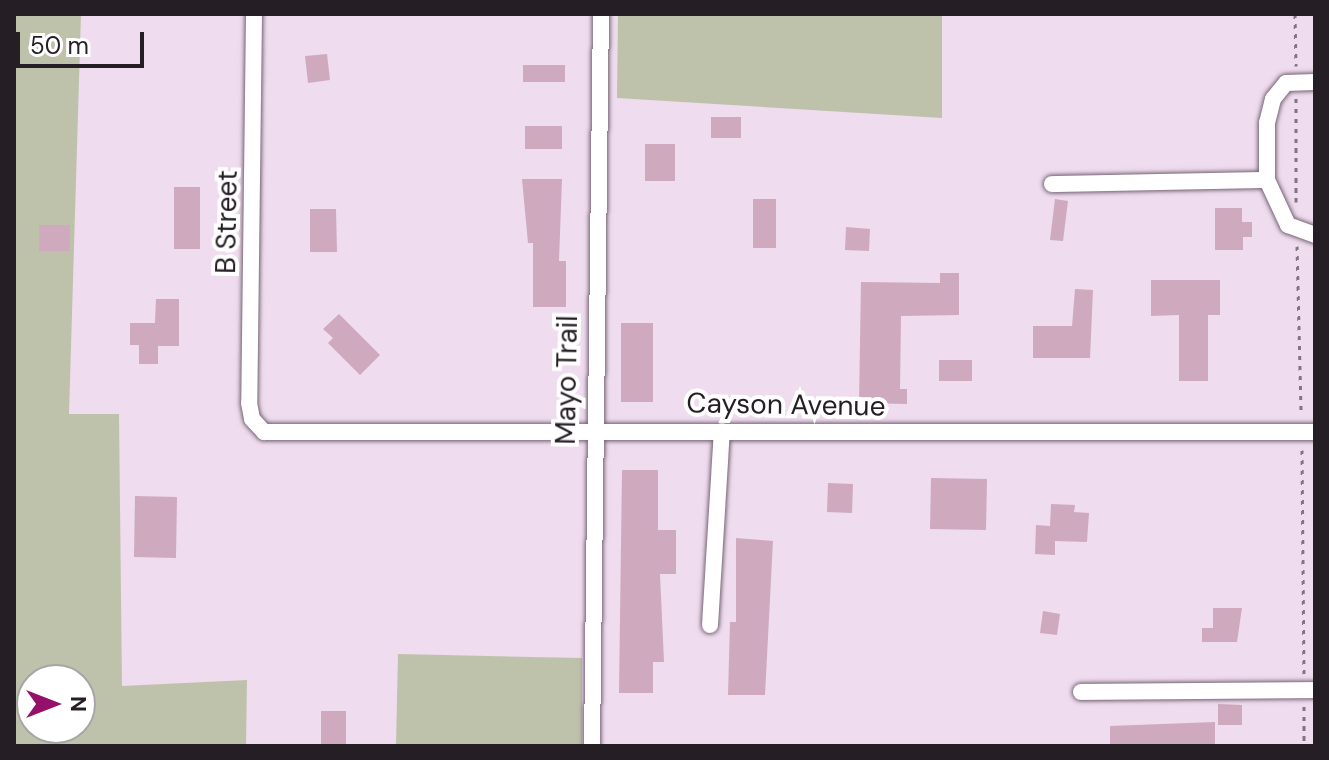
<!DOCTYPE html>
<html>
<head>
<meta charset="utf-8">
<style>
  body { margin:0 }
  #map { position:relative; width:1329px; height:760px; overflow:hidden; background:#efdcee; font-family:"DM Sans",sans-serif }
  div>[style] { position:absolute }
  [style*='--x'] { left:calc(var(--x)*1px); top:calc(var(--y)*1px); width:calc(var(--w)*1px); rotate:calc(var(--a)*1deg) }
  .green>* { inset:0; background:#bec2ab }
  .building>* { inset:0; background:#cfa9be }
  .path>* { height:3px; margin-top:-1.5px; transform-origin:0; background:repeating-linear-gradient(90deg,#827581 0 4px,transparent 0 10px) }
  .roads { filter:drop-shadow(0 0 2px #766575) drop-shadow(0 0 2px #766575) }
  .minor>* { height:16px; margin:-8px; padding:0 8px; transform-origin:8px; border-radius:8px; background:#fff }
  span { translate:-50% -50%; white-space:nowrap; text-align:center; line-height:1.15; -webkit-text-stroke:8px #fff; paint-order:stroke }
  .street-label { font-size:28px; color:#251e24 }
  .frame { position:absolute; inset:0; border:16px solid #251e24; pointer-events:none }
  .north { position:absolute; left:16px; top:664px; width:80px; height:80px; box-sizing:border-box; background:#fff; border:2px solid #a8a5a7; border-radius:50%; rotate:90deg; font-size:22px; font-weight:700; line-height:32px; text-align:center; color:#251e24 }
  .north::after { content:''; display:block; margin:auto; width:28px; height:36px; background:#951169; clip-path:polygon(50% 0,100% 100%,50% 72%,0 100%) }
  .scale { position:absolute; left:16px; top:32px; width:128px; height:36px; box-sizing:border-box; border:4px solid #251e24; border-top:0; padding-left:10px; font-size:24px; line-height:28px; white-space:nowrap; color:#251e24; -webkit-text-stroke:6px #fff; paint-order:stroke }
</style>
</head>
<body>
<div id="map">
  <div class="green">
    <i style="clip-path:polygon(evenodd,14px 14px,81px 14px,69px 414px,119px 414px,122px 686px,247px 680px,246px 746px,14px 746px,14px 14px,32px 680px,80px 680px,80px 728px,32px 728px,32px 680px)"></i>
    <i style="clip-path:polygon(618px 14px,942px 14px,942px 118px,617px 98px)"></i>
    <i style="clip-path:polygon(398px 654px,582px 658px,582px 746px,396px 746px)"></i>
  </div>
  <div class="building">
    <i style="clip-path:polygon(327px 54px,330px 80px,308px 83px,305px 56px)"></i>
    <i style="clip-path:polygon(523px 65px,565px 65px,565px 82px,523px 82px)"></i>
    <i style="clip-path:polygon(711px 117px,741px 117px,741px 138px,711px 138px)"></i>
    <i style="clip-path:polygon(525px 126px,562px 126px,562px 149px,525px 149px)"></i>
    <i style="clip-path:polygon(645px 144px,675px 144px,675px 181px,645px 181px)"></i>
    <i style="clip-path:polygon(522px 179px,562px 179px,559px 261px,566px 261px,566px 307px,533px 307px,533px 243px,528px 243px)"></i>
    <i style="clip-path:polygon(174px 187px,200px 187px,200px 249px,174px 249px)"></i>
    <i style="clip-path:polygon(753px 199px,776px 199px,776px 248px,753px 248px)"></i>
    <i style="clip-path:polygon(1055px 199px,1068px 201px,1063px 241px,1050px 240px)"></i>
    <i style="clip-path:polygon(1215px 208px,1242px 208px,1242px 222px,1252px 222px,1252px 237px,1243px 237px,1243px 250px,1215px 250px)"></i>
    <i style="clip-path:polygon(310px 209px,336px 209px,337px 252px,310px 252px)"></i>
    <i style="clip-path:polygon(39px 225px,70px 225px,70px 251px,39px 251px)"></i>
    <i style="clip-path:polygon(846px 227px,870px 229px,869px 251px,845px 250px)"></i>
    <i style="clip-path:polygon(940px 273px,959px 273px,959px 315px,901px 316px,900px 389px,907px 389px,907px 404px,859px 403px,861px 282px,940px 283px)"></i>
    <i style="clip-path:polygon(1151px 280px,1220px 280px,1220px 315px,1208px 315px,1208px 381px,1179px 381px,1179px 315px,1151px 316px)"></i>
    <i style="clip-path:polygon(1075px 289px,1093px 290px,1090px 358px,1033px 358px,1033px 326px,1072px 326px)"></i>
    <i style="clip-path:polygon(156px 299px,179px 299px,179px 346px,158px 346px,158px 364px,139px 364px,139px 345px,130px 345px,130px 323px,155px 323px)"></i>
    <i style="clip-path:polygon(339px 314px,380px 355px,360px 375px,328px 343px,333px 338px,323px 329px)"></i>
    <i style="clip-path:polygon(621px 323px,653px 323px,653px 402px,621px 402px)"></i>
    <i style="clip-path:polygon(939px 360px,972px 360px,972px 381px,939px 381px)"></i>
    <i style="clip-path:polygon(622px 470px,658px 470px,658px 530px,676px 530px,676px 574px,660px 574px,664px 662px,653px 662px,653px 693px,619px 693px)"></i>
    <i style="clip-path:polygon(931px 478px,987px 479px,986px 530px,930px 529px)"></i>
    <i style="clip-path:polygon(828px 483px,853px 484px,852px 513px,827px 512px)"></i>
    <i style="clip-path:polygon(135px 496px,177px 497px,176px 558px,134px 557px)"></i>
    <i style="clip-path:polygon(1051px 504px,1075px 505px,1074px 512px,1089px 513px,1087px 542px,1055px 541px,1055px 555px,1035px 554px,1036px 525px,1050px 526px)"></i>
    <i style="clip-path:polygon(736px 538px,773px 541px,765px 695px,728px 695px,730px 622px,736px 622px)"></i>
    <i style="clip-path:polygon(1213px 608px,1242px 608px,1237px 642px,1202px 642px,1202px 628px,1213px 628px)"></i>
    <i style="clip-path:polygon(1043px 611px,1060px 614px,1057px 635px,1040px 633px)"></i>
    <i style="clip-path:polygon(1218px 704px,1242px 705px,1242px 725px,1218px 725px)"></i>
    <i style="clip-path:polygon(321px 711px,346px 711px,346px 746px,321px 746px)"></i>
    <i style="clip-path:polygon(1215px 722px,1215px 746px,1110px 746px,1110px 726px)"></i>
  </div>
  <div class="path">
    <i style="--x:1295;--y:14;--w:52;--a:88.9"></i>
    <i style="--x:1296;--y:98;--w:104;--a:90"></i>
    <i style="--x:1297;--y:246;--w:168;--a:88.6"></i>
    <i style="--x:1302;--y:450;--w:224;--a:89.5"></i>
    <i style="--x:1304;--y:706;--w:40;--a:90"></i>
  </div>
  <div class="roads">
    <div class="minor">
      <i style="--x:254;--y:14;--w:389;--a:90.7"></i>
      <i style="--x:249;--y:403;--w:16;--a:79"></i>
      <i style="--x:252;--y:419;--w:18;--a:47"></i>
      <i style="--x:264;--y:432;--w:1051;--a:0"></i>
      <i style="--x:1315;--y:82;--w:29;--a:178"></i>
      <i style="--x:1286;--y:83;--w:21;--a:129"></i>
      <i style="--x:1273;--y:99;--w:25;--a:104"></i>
      <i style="--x:1267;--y:123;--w:57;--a:90"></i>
      <i style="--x:1267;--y:180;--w:50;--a:65"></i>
      <i style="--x:1288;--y:225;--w:29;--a:20"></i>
      <i style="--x:1052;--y:184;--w:215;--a:-1.1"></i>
      <i style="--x:710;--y:625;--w:194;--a:-86.5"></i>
      <i style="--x:1081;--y:692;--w:234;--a:-0.5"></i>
      <i style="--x:592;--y:746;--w:732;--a:-89.3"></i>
    </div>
  </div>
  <div class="street-label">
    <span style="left:227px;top:222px;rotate:-89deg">B Street</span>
    <span style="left:567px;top:380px;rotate:-89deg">Mayo Trail</span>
    <span style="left:786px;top:405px;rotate:1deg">Cayson Avenue</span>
  </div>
  <div class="frame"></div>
  <div class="north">N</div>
  <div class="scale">50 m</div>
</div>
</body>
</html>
